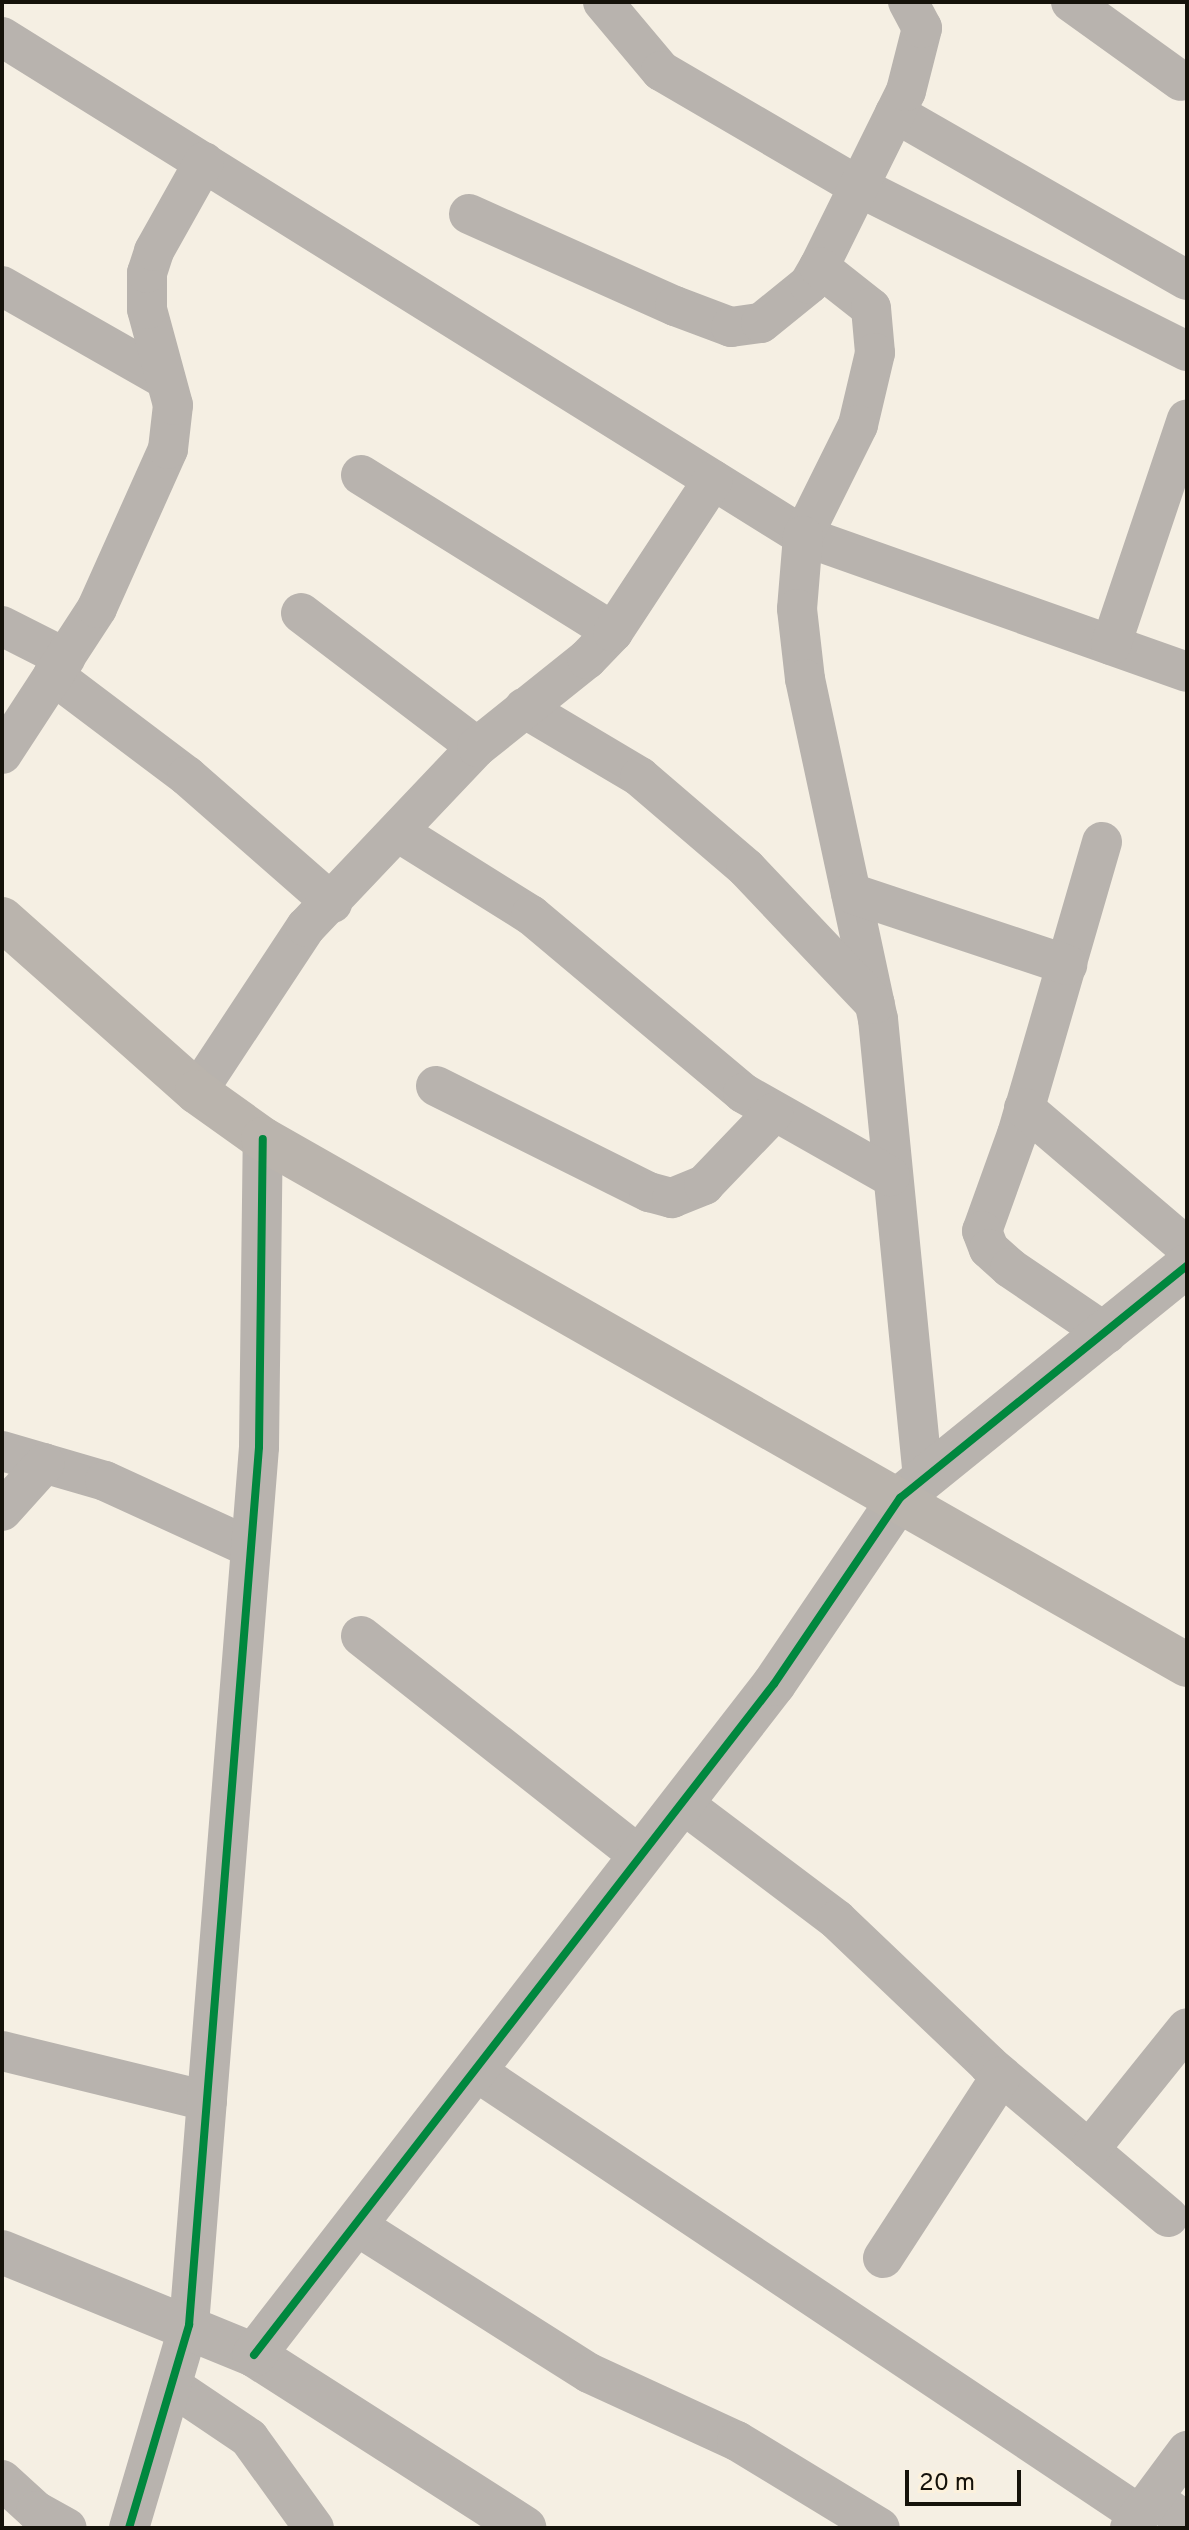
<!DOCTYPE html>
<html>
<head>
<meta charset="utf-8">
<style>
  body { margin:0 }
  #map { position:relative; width:1189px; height:2530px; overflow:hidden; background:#f5efe3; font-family:Overpass,sans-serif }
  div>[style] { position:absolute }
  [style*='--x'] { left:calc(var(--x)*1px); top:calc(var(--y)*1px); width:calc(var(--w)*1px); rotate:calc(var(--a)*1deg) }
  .minor>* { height:40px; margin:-20px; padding:0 20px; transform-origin:20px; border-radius:20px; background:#b8b3ae }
  .tertiary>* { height:44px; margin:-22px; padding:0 22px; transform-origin:22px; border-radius:22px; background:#b8b3ae }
  .primary>* { height:44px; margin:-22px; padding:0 22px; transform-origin:22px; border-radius:22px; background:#bab4ad }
  .cycleway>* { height:8px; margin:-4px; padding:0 4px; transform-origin:4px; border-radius:4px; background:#00873e }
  span { translate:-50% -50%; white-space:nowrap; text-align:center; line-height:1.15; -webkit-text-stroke:6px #fcf1dc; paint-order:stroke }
  .frame { position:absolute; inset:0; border:4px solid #15120a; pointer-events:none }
  .scale { position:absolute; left:905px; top:2470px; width:116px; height:36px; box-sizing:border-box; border:4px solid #15120a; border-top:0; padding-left:10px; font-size:24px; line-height:28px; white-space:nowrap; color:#15120a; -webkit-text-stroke:6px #fcf1dc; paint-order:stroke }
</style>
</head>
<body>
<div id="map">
  <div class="minor">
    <i style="--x:603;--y:2;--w:90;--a:50"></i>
    <i style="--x:661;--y:71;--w:232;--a:30.3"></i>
    <i style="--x:861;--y:188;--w:364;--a:26.6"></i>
    <i style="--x:1071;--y:2;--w:135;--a:35.7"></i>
    <i style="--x:2;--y:37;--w:944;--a:31.92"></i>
    <i style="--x:803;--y:536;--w:407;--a:19.5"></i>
    <i style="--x:895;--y:113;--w:336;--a:29.8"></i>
    <i style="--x:469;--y:214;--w:226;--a:24.1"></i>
    <i style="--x:675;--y:306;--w:60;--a:20.6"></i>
    <i style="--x:731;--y:327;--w:30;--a:-8"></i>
    <i style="--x:761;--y:323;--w:62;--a:-39.1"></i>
    <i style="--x:809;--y:284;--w:20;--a:-60"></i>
    <i style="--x:819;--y:267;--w:196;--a:-63.7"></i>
    <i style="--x:906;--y:91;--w:65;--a:-75.7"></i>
    <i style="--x:922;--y:28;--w:30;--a:-118"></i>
    <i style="--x:819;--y:267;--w:66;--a:38.3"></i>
    <i style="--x:871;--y:308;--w:45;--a:84.9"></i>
    <i style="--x:875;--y:353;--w:74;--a:103.3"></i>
    <i style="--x:858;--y:425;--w:124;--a:116.4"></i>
    <i style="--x:803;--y:536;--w:73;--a:94.7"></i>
    <i style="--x:797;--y:609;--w:70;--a:83.5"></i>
    <i style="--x:805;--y:679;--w:348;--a:77.9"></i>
    <i style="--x:878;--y:1019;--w:463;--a:84.4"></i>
    <i style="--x:2;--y:286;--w:188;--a:29.7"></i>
    <i style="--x:361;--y:475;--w:297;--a:31.9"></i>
    <i style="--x:301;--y:613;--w:221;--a:37.3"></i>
    <i style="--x:2;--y:626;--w:71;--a:26.9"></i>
    <i style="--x:1111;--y:645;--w:238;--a:-71.4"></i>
    <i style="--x:53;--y:675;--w:168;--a:37"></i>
    <i style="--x:187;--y:776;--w:193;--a:41.2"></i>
    <i style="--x:524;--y:708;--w:135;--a:30.7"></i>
    <i style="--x:640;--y:777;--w:140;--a:40.6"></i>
    <i style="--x:746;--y:868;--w:187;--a:46.5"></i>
    <i style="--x:2;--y:754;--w:174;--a:-56.9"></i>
    <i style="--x:97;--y:608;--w:174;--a:-65.9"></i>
    <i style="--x:168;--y:449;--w:44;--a:-83.5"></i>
    <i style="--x:173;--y:405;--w:99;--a:-105.2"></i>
    <i style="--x:147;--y:309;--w:36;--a:-90"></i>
    <i style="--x:147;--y:273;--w:23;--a:-72"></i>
    <i style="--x:154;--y:251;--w:102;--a:-60.7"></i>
    <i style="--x:398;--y:832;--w:157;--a:32"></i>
    <i style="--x:531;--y:915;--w:277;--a:40"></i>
    <i style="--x:743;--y:1093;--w:169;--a:29.5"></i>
    <i style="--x:1102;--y:842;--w:304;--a:106.2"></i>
    <i style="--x:1017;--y:1134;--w:103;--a:109.8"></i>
    <i style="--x:982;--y:1231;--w:19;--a:69"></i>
    <i style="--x:989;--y:1249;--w:28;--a:42"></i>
    <i style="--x:1010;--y:1268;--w:117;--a:34.2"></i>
    <i style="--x:851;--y:893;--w:228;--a:18.4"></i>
    <i style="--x:436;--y:1086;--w:238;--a:26.5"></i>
    <i style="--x:649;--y:1192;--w:24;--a:15"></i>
    <i style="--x:672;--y:1198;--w:35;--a:-22"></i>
    <i style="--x:704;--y:1185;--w:100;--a:-46.2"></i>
    <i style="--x:197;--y:1092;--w:198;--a:-56.6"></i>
    <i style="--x:306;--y:927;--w:248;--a:-46.5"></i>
    <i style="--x:477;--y:747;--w:141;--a:-38.7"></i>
    <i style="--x:587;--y:659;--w:37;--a:-46"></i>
    <i style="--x:613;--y:632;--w:182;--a:-56.7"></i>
    <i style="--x:1024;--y:1108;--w:214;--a:40.5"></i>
    <i style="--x:2;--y:1451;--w:107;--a:16.2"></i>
    <i style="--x:105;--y:1481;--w:158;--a:24.6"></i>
    <i style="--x:2;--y:1511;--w:64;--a:-48.1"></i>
    <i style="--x:361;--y:1636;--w:357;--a:38.3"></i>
    <i style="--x:682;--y:1803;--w:194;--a:37"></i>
    <i style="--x:837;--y:1920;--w:210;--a:43.6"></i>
    <i style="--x:989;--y:2065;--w:235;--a:40.3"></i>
    <i style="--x:2;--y:2051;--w:211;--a:13.7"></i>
    <i style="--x:474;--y:2070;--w:801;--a:33.75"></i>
    <i style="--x:1089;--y:2150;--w:156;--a:-51.2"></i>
    <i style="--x:354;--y:2224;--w:278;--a:32.4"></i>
    <i style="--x:589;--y:2373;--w:163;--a:24.7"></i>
    <i style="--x:737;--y:2441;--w:167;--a:31.3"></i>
    <i style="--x:883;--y:2258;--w:217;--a:-57"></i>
    <i style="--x:172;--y:2386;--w:93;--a:34"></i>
    <i style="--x:249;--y:2438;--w:111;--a:54.2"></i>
    <i style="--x:2;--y:2480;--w:46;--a:42.4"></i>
    <i style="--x:36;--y:2511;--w:35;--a:29"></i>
    <i style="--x:1153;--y:2498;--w:42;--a:35.2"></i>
    <i style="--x:129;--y:2528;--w:212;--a:-73.5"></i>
    <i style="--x:189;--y:2325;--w:881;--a:-85.44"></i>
    <i style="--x:259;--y:1447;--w:308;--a:-89.3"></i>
    <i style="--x:1130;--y:2528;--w:96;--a:-53.5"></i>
  </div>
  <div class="tertiary">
    <i style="--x:2;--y:2252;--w:272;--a:22.2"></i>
    <i style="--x:254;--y:2355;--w:321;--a:32.6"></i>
    <i style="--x:254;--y:2355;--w:849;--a:-52.23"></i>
    <i style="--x:774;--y:1684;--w:225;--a:-55.9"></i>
    <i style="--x:900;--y:1498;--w:369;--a:-39"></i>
  </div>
  <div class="primary">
    <i style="--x:2;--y:919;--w:261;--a:41.6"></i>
    <i style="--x:197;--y:1092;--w:81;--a:35.5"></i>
    <i style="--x:263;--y:1139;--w:1063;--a:29.65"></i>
  </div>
  <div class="cycleway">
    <i style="--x:254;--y:2355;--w:849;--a:-52.23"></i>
    <i style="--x:774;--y:1684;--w:225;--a:-55.9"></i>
    <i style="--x:900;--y:1498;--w:369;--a:-39"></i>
    <i style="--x:129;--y:2528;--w:212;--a:-73.5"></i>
    <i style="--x:189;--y:2325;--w:881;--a:-85.44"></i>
    <i style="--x:259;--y:1447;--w:308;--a:-89.3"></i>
  </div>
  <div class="frame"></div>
  <div class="scale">20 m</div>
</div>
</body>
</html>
